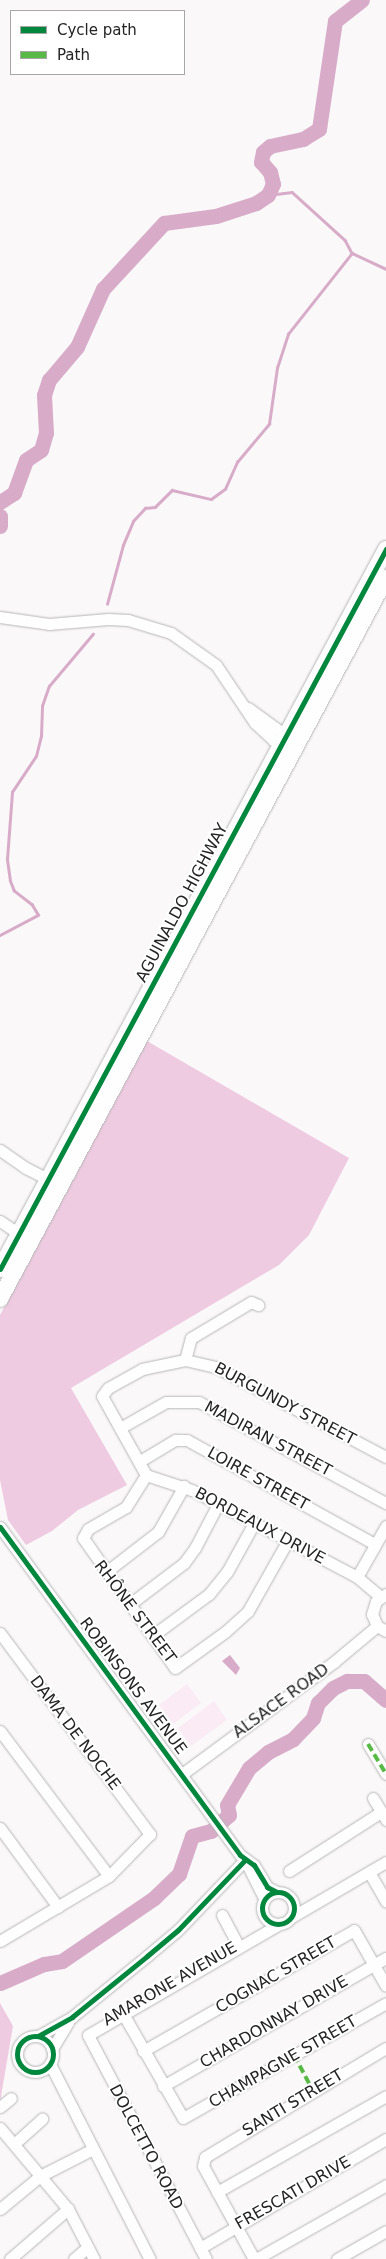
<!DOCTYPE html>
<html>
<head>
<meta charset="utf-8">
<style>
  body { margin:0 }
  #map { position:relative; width:386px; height:2259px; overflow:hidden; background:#faf8f9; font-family:"DejaVu Sans",sans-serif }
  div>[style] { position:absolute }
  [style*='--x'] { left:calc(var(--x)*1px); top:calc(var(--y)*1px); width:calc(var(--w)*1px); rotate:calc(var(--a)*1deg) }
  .green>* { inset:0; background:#fbebf5 }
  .forest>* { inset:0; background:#eecbe1 }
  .water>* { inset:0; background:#d8acc8 }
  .stream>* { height:2.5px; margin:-1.25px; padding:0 1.25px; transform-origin:1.25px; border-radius:1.25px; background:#d8acc8 }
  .river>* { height:15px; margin:-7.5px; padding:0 7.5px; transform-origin:7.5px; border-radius:7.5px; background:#d8acc8 }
  .roads { filter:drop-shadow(0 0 1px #b8b6b7) drop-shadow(0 0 1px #b8b6b7) }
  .minor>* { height:11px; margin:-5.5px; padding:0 5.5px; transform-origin:5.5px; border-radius:5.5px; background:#fefefe }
  .minor>.ring { margin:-5.5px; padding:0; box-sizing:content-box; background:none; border:11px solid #fefefe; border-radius:50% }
  .highway>* { height:16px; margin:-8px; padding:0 8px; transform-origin:8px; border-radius:8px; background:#fefefe }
  .quiet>* { height:4px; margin-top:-2px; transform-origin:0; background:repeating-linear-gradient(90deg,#58b947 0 8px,transparent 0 12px) }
  .cycleway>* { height:5px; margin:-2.5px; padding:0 2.5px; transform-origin:2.5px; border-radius:2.5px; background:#00873e }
  .cycleway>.ring { margin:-2.5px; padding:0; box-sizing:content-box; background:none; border:5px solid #00873e; border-radius:50% }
  span { translate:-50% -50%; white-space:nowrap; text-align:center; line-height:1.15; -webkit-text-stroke:4px #fff; paint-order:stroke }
  .street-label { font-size:16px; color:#252324 }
  .legend { position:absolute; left:10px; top:10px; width:175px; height:65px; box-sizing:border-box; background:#fff; border:1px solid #a8a7a7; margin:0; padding:6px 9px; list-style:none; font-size:15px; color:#252324 }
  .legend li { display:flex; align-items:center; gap:10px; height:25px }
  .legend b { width:25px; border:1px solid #a8a7a7 }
</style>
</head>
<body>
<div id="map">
  <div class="green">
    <i style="clip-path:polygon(187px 1684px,201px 1703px,173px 1724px,159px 1705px)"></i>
    <i style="clip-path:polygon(214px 1701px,227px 1720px,191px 1746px,178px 1728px)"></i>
  </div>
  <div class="forest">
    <i style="clip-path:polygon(147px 1041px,349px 1158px,309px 1235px,279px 1265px,71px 1388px,127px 1485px,78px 1510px,52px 1531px,26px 1545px,8px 1520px,0 1480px,0 1315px)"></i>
    <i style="clip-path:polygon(0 2003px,13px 2026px,0 2102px)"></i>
  </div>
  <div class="water">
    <i style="clip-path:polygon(230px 1655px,240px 1668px,236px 1675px,222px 1661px)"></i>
  </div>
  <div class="stream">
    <i style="--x:268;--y:195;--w:24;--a:-7"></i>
    <i style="--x:292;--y:192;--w:72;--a:42.2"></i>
    <i style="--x:345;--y:240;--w:15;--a:62"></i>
    <i style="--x:352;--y:253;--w:38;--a:25"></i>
    <i style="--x:107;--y:604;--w:61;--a:-74.8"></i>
    <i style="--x:123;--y:545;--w:26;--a:-67"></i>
    <i style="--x:133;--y:521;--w:18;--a:-47"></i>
    <i style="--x:145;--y:508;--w:10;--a:-6"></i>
    <i style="--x:155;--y:507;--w:24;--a:-45"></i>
    <i style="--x:172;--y:490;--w:40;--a:13"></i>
    <i style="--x:211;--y:499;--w:17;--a:-36"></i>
    <i style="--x:225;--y:489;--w:30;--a:-66"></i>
    <i style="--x:237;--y:462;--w:50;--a:-49.9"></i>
    <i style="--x:269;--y:424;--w:57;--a:-81.9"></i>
    <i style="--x:277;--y:368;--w:36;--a:-72"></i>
    <i style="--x:288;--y:334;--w:103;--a:-51.7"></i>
    <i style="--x:0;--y:935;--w:43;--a:-27.8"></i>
    <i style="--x:38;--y:915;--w:12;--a:-121"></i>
    <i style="--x:32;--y:905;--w:23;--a:-142"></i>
    <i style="--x:14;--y:891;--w:11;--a:-112"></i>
    <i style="--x:10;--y:881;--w:22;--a:-98"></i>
    <i style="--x:7;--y:859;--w:67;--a:-85.7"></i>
    <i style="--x:12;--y:792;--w:43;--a:-56.3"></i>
    <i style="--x:36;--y:756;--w:21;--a:-76"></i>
    <i style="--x:41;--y:736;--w:30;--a:-88"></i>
    <i style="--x:42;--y:706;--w:21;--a:-71"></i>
    <i style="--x:49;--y:686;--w:68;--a:-49.8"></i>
  </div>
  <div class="river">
    <i style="--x:0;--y:502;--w:17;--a:-33"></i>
    <i style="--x:14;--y:493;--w:35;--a:-70"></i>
    <i style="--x:26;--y:460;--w:18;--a:-34"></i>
    <i style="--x:41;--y:450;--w:18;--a:-74"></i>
    <i style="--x:46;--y:433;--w:38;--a:-93"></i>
    <i style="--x:44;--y:395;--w:16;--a:-72"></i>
    <i style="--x:49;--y:380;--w:43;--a:-49.7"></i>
    <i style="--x:77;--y:347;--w:64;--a:-65.9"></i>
    <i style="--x:103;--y:289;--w:90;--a:-47.3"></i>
    <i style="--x:164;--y:223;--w:52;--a:-7.7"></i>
    <i style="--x:216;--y:216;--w:42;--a:-18"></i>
    <i style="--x:256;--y:203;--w:14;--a:-34"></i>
    <i style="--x:268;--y:195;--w:12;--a:-66"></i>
    <i style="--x:273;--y:184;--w:12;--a:-104"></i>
    <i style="--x:270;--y:172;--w:13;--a:-132"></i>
    <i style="--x:261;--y:162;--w:10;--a:-79"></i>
    <i style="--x:263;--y:152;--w:9;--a:-41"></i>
    <i style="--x:270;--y:146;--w:34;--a:-12"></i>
    <i style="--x:303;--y:139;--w:19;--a:-32"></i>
    <i style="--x:319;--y:129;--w:109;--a:-81.6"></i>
    <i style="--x:335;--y:21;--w:34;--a:-38"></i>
    <i style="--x:0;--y:516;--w:10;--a:90"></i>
    <i style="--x:0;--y:1983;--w:48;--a:-23.4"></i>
    <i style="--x:44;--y:1964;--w:18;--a:-9"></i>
    <i style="--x:62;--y:1961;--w:112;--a:-34.4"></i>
    <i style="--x:154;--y:1898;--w:35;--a:-44"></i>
    <i style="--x:179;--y:1874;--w:40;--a:-71.1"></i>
    <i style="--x:192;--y:1836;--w:20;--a:-15"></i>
    <i style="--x:211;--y:1831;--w:24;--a:-42"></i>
    <i style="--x:229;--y:1815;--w:10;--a:-101"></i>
    <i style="--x:227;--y:1805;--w:43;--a:-59.3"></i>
    <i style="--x:249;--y:1768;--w:25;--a:-40"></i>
    <i style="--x:268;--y:1752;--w:28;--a:-27"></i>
    <i style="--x:293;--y:1739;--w:29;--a:-46"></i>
    <i style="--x:313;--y:1718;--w:16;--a:-72"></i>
    <i style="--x:318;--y:1703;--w:21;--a:-45"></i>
    <i style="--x:333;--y:1688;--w:16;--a:-27"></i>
    <i style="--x:347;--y:1681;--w:17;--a:0"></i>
    <i style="--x:364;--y:1681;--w:29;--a:41"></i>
  </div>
  <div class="roads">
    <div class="minor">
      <i style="--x:0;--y:617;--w:49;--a:8.1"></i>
      <i style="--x:49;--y:624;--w:59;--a:-4.8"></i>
      <i style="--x:108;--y:619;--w:20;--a:3"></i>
      <i style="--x:128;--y:620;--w:45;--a:16.8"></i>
      <i style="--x:171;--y:633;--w:55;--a:35.4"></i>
      <i style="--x:216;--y:665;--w:70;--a:56.1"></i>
      <i style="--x:255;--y:723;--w:25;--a:43"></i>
      <i style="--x:273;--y:740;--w:17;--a:17"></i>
      <i style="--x:248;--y:708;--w:54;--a:36"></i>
      <i style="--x:0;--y:1150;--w:32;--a:35"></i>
      <i style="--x:26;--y:1168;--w:31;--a:27"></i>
      <i style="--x:0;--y:1221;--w:29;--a:34"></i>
      <i style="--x:185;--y:1360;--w:23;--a:-75"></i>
      <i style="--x:191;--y:1338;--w:70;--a:-31"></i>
      <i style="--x:251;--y:1302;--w:8;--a:23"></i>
      <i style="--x:120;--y:1428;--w:53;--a:-29.5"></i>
      <i style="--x:166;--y:1402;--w:33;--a:0"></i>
      <i style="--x:199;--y:1402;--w:213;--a:28.4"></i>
      <i style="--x:140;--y:1461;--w:41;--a:-31"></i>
      <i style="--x:175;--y:1440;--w:12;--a:0"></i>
      <i style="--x:187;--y:1440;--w:215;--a:29"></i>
      <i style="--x:146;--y:1475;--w:38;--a:122"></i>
      <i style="--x:126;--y:1507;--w:44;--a:149.9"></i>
      <i style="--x:88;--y:1529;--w:10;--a:119"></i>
      <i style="--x:83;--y:1538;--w:159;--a:54.7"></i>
      <i style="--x:175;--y:1668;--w:62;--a:-35.8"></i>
      <i style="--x:225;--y:1632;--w:31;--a:-42"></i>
      <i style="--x:248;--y:1611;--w:81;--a:-60.6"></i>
      <i style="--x:146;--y:1475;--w:90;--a:-119.1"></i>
      <i style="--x:102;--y:1396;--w:10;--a:-53"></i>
      <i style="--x:108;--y:1388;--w:39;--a:-29"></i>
      <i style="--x:142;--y:1369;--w:44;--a:-11.8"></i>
      <i style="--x:185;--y:1360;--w:32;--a:13"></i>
      <i style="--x:216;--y:1367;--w:192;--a:27.9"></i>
      <i style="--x:146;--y:1475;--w:48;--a:18.1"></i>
      <i style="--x:192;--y:1490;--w:187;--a:27.8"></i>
      <i style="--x:357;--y:1577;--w:31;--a:40"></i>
      <i style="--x:0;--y:1527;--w:406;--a:53.8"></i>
      <i style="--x:240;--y:1855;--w:17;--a:36"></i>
      <i style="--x:254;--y:1865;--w:26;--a:59"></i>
      <i style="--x:267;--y:1887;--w:11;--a:27"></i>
      <i style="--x:106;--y:1572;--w:66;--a:-37.6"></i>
      <i style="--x:158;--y:1532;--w:53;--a:-60.5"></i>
      <i style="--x:357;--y:1577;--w:59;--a:-60.4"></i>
      <i style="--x:386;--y:1594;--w:12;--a:145"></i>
      <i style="--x:376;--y:1601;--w:14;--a:107"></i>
      <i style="--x:372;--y:1614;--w:13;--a:67"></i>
      <i style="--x:377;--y:1626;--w:10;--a:29"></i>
      <i style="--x:130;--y:1604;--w:68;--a:-37.2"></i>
      <i style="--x:184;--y:1563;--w:19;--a:-54"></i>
      <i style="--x:195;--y:1548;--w:50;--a:-62.4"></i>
      <i style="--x:0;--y:1633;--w:251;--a:53.3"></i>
      <i style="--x:150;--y:1834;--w:59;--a:134.3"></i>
      <i style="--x:109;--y:1876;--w:127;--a:149.2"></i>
      <i style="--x:152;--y:1636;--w:71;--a:-36.4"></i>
      <i style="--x:209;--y:1594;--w:28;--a:-51"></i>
      <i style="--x:227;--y:1572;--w:56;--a:-61.1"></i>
      <i style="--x:0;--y:1731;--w:181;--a:53.1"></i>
      <i style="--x:368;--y:1744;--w:35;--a:59"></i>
      <i style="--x:182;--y:1774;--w:190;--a:-36.4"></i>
      <i style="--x:335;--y:1661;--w:55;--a:-39.8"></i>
      <i style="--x:373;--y:1798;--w:26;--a:59"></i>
      <i style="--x:0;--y:1828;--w:98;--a:53.7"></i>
      <i style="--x:245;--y:1860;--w:40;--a:63.4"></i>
      <i style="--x:289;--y:1871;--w:109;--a:-32.7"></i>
      <i style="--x:369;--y:1872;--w:34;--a:60"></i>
      <i class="ring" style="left:262px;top:1892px;width:21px;height:21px"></i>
      <i style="--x:222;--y:1915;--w:34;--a:62"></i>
      <i style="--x:290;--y:1918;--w:111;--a:-30.3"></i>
      <i style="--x:122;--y:2012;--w:122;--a:60.1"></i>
      <i style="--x:183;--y:2118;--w:233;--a:-29.5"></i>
      <i style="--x:38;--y:2036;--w:39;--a:-29"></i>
      <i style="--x:72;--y:2017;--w:97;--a:-39.1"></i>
      <i style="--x:147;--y:1956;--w:40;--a:-40"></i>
      <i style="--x:178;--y:1930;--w:97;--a:-46.3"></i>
      <i class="ring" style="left:17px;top:2036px;width:25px;height:25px"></i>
      <i style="--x:52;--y:2049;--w:31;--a:-59"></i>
      <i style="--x:143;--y:2051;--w:243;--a:-29.8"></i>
      <i style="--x:354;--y:1930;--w:64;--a:60.3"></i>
      <i style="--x:50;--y:2064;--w:219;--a:62.9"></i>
      <i style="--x:163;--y:2086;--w:257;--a:-29.9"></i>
      <i style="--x:0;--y:2107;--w:14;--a:-39"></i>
      <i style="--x:0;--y:2128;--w:106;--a:50"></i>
      <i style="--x:68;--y:2209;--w:56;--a:62.5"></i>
      <i style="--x:14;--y:2144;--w:38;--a:-42"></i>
      <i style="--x:217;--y:2192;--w:194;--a:-29.6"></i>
      <i style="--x:0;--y:2209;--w:52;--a:-39.5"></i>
      <i style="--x:40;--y:2176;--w:57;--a:-27"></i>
      <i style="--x:200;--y:2248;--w:216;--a:-30.4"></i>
      <i style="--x:10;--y:2259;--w:77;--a:-40.8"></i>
      <i style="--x:74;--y:2259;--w:18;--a:-41"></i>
      <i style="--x:206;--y:2259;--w:253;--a:-117.8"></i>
      <i style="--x:88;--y:2035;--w:223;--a:-30.1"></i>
      <i style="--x:254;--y:2259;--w:106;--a:-118.7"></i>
      <i style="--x:203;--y:2166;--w:9;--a:-77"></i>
      <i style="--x:205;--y:2157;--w:211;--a:-31.1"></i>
      <i style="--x:256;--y:2259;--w:150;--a:-29.6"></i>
      <i style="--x:337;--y:2259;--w:56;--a:-29.7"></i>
    </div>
    <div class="highway">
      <i style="--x:0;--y:1269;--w:817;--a:-61.8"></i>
      <i style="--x:0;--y:1299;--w:818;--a:-61.84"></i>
    </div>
  </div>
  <div class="quiet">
    <i style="--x:368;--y:1744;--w:35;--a:59"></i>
    <i style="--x:294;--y:2055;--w:40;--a:62"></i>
  </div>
  <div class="cycleway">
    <i style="--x:0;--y:1269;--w:817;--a:-61.8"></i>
    <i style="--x:0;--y:1527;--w:406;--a:53.8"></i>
    <i style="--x:240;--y:1855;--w:17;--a:36"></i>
    <i style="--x:254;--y:1865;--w:26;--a:59"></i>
    <i style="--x:267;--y:1887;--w:11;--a:27"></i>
    <i class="ring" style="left:262px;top:1892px;width:27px;height:27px"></i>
    <i style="--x:38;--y:2036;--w:39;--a:-29"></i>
    <i style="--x:72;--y:2017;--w:97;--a:-39.1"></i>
    <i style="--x:147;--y:1956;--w:40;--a:-40"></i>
    <i style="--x:178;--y:1930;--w:97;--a:-46.3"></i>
    <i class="ring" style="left:17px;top:2036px;width:31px;height:31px"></i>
  </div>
  <div class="street-label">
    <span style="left:182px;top:903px;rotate:-62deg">AGUINALDO HIGHWAY</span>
    <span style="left:285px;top:1404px;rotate:28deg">BURGUNDY STREET</span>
    <span style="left:268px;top:1439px;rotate:28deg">MADIRAN STREET</span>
    <span style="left:258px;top:1479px;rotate:29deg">LOIRE STREET</span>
    <span style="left:260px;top:1526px;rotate:28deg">BORDEAUX DRIVE</span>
    <span style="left:135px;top:1612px;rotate:53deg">RHÔNE STREET</span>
    <span style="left:133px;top:1686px;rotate:53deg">ROBINSONS AVENUE</span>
    <span style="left:281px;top:1701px;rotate:-36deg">ALSACE ROAD</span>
    <span style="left:75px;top:1733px;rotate:53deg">DAMA DE NOCHE</span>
    <span style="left:276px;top:1975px;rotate:-30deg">COGNAC STREET</span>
    <span style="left:170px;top:1984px;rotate:-30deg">AMARONE AVENUE</span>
    <span style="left:274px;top:2022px;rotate:-30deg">CHARDONNAY DRIVE</span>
    <span style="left:283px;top:2062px;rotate:-30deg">CHAMPAGNE STREET</span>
    <span style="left:293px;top:2103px;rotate:-31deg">SANTI STREET</span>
    <span style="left:146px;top:2147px;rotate:62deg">DOLCETTO ROAD</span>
    <span style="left:293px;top:2193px;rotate:-30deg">FRESCATI DRIVE</span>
  </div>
  <ul class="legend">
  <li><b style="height:6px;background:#00873e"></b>Cycle path</li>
  <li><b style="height:6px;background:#58b947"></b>Path</li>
  </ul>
</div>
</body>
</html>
